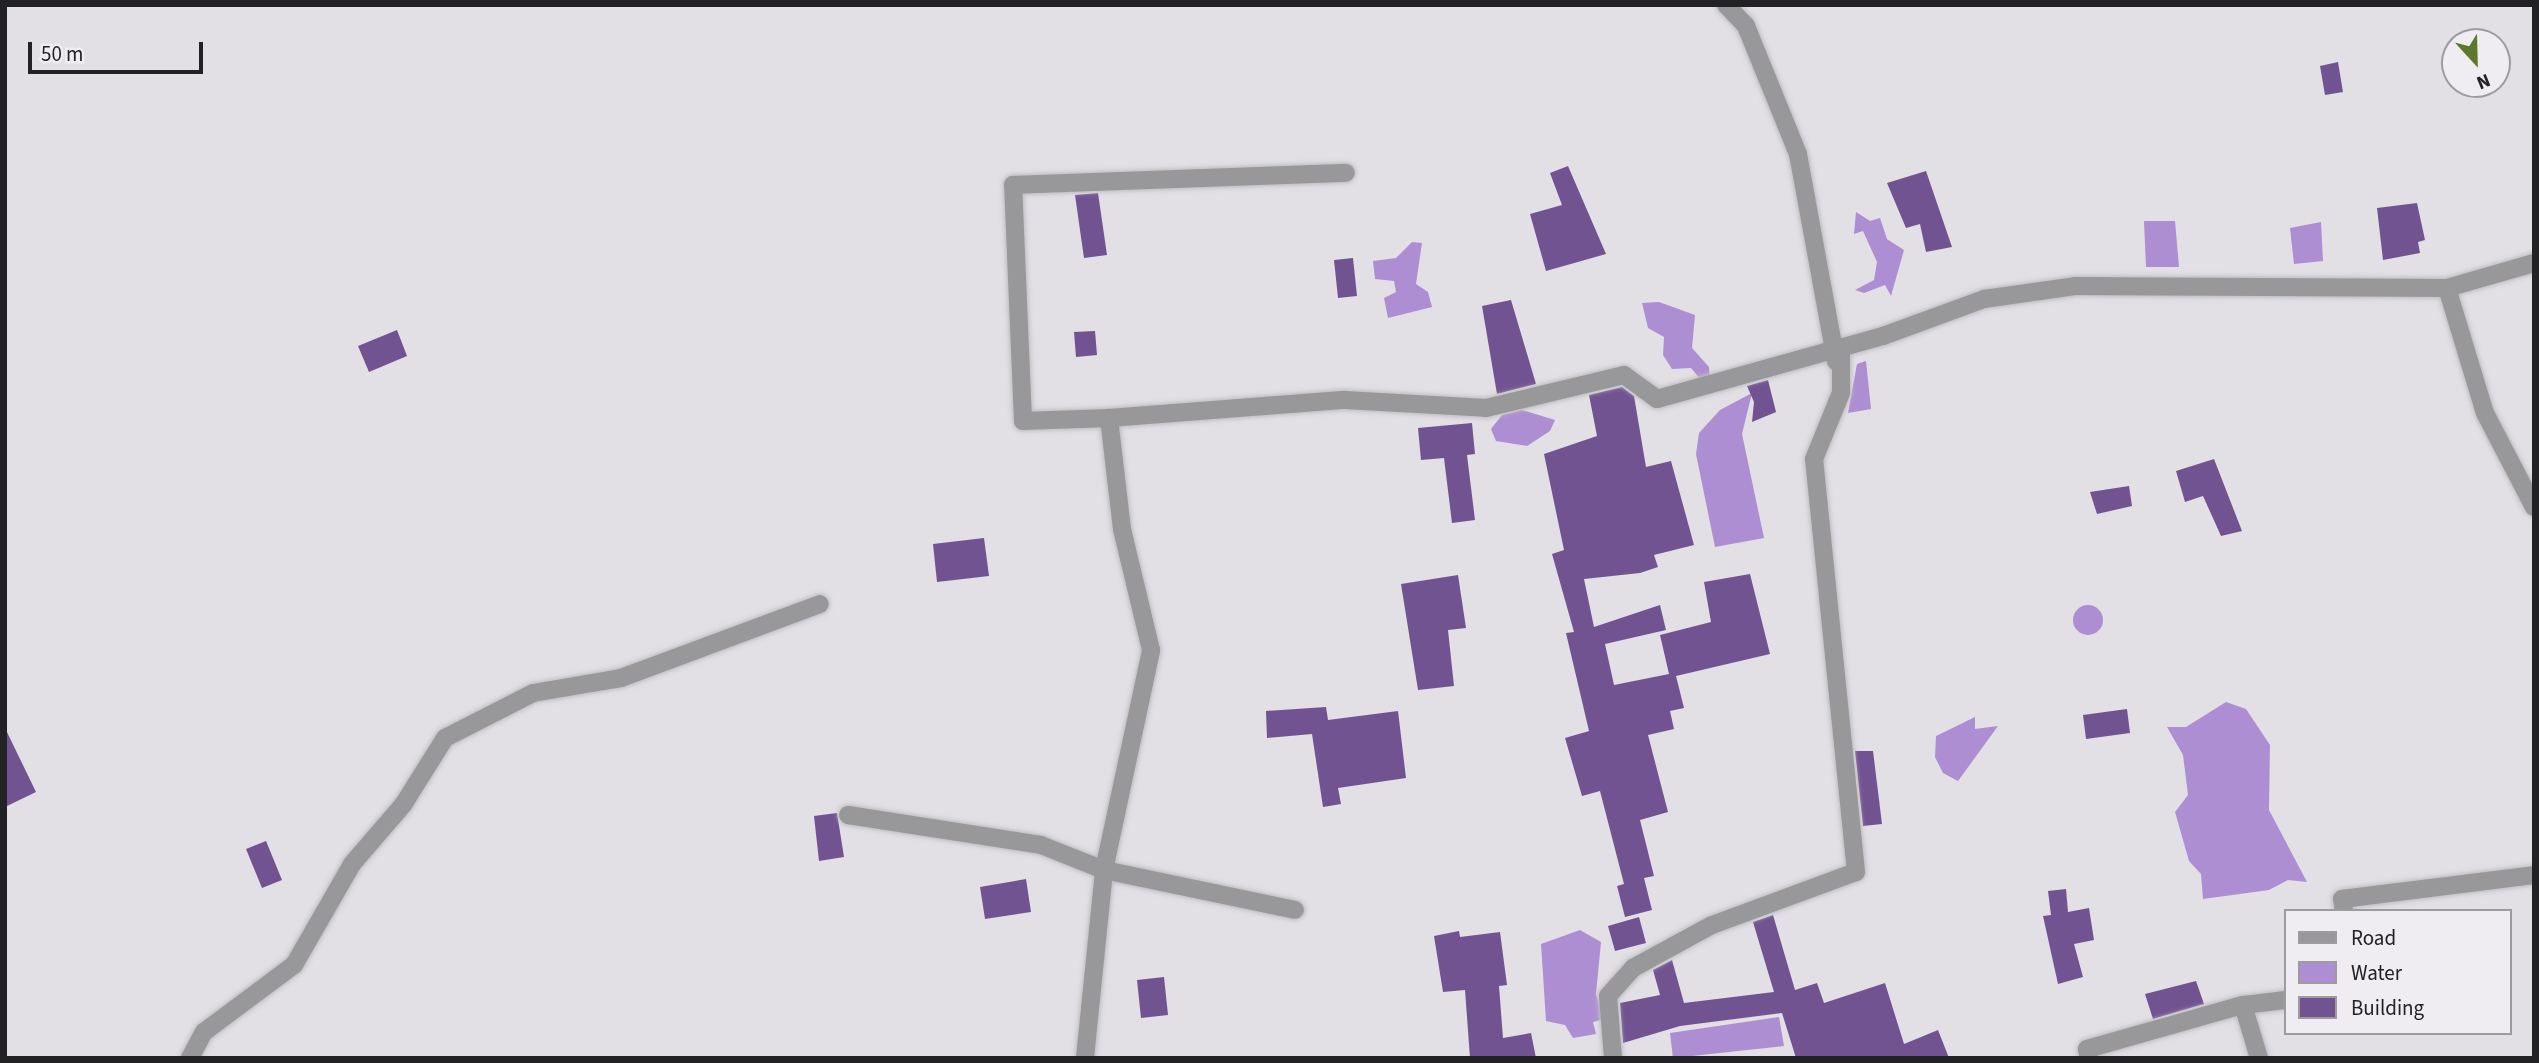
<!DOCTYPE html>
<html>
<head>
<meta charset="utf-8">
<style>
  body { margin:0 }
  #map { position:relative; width:2539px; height:1063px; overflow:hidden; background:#e2dfe5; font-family:"Source Sans 3",sans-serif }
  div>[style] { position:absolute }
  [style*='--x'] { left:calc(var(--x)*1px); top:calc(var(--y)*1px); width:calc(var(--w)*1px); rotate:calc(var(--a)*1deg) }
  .water>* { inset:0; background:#ae8ed2 }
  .round { border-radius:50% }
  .building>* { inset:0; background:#725392 }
  .roads { filter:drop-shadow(0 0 2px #bfbdc2) drop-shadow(0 0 2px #bfbdc2) }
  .pedestrian>* { height:18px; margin:-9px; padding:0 9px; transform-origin:9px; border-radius:9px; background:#989799 }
  .minor>* { height:18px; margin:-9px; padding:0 9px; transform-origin:9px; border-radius:9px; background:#989799 }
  span { translate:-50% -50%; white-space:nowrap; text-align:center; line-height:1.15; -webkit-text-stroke:7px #efecf2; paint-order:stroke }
  .frame { position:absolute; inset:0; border:7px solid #222123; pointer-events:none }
  .legend { position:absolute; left:2284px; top:909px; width:228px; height:126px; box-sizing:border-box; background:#efecf2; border:2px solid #9d9b9f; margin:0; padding:9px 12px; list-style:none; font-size:21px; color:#222123 }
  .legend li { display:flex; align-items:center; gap:14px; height:35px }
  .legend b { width:35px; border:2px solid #9d9b9f }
  .north { position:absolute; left:2441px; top:28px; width:70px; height:70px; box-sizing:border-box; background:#efecf2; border:2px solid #9d9b9f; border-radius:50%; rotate:158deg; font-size:19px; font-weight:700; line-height:28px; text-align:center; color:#222123 }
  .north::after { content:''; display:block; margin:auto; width:24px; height:32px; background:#5d782b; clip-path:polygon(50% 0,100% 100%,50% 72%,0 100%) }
  .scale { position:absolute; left:28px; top:42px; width:175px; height:32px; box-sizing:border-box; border:4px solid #222123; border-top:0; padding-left:9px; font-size:21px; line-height:24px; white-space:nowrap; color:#222123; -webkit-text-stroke:5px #efecf2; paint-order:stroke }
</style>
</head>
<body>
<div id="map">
  <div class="water">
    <i style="clip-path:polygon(1856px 212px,1870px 221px,1880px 218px,1887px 239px,1904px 250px,1891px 296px,1885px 285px,1864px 293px,1855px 290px,1874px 280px,1877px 262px,1863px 231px,1854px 234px)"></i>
    <i style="clip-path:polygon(2144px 221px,2175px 221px,2179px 267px,2146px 267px)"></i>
    <i style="clip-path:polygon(2321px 222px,2323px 261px,2294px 264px,2290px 228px)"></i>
    <i style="clip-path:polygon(1412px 242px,1422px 243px,1416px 284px,1428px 292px,1432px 307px,1388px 318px,1384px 298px,1396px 292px,1394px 281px,1375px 279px,1373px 261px,1396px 258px)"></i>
    <i style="clip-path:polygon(1659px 302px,1695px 315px,1692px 348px,1709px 367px,1710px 379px,1701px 380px,1691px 368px,1672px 369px,1663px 355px,1664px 337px,1648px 328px,1642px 303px)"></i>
    <i style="clip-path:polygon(1866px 361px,1871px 409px,1848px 413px,1857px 364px)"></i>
    <i style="clip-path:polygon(1752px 393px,1742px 434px,1764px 538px,1715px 547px,1696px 454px,1699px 433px,1720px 410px)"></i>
    <i style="clip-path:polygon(1522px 410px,1555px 420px,1550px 431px,1527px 446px,1496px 441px,1491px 429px,1502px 415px)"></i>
    <i class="round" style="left:2073px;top:605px;width:30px;height:30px"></i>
    <i style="clip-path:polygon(2226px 702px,2246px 709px,2270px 745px,2269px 810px,2307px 882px,2288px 880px,2269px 890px,2203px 899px,2201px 874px,2189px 861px,2175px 812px,2188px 795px,2183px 755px,2167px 727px,2186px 727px)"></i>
    <i style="clip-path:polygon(1975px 717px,1975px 729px,1998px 726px,1958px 781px,1943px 773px,1935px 757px,1936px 736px)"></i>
    <i style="clip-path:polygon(1580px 930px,1601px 942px,1596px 994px,1604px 1019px,1593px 1022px,1596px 1034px,1573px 1038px,1565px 1025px,1546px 1021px,1541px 944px)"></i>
    <i style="clip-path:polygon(1779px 1017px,1784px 1046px,1673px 1058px,1670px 1033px)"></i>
  </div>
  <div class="building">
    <i style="clip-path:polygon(2338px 62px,2343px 92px,2325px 95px,2320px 66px)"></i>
    <i style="clip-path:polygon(1568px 166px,1606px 254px,1546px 271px,1530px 214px,1562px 205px,1550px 173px)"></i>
    <i style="clip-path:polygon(1926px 171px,1952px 247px,1926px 252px,1920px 224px,1906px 228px,1887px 183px)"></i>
    <i style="clip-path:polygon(1098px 193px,1107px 255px,1084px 258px,1075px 195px)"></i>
    <i style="clip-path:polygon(2417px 203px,2425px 240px,2418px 242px,2420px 253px,2383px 260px,2377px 208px)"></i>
    <i style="clip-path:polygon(1353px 258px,1357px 296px,1338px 298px,1334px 260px)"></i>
    <i style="clip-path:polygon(1511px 300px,1536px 384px,1497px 394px,1482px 306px)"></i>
    <i style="clip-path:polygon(397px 330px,407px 356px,369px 372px,358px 346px)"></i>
    <i style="clip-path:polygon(1095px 331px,1097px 355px,1076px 357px,1074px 332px)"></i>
    <i style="clip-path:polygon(1768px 380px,1776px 412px,1752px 422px,1754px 402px,1747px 386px)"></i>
    <i style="clip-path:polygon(1622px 387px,1634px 396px,1646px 467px,1671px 461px,1694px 545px,1654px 555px,1658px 567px,1640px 573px,1584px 579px,1594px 627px,1660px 605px,1666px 630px,1605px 644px,1614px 685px,1669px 674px,1660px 635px,1711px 622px,1704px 582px,1750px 574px,1770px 654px,1676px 676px,1684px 708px,1670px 711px,1674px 729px,1648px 735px,1668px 812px,1640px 820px,1654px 876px,1644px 878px,1652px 910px,1625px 917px,1617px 886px,1624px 884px,1600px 791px,1582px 796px,1565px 738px,1589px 731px,1566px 633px,1574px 632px,1552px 554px,1564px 550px,1544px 454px,1597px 436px,1589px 395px)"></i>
    <i style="clip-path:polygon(1472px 423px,1475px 454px,1467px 455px,1475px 520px,1452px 523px,1444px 458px,1421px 460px,1418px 428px)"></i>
    <i style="clip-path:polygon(2214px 459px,2242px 531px,2221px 536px,2203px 496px,2185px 502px,2176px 471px)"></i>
    <i style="clip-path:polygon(2129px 486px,2132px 506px,2097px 514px,2090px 492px)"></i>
    <i style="clip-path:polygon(984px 538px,989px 576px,937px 582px,933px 544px)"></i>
    <i style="clip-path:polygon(1458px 575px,1466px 628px,1448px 630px,1454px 686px,1418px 690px,1401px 584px)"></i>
    <i style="clip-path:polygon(1326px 707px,1328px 720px,1398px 711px,1406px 778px,1338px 788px,1341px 804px,1323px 807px,1312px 734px,1267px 738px,1266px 711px)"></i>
    <i style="clip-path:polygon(2127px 709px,2130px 733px,2086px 739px,2083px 715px)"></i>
    <i style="clip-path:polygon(5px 728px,36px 792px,5px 807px)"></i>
    <i style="clip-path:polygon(1855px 751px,1873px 751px,1882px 824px,1863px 826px)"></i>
    <i style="clip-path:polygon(837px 813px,844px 857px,819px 861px,814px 816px)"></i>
    <i style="clip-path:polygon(266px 841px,282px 880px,262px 888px,246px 849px)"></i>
    <i style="clip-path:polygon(1026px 879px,1031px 912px,985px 919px,980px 887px)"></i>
    <i style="clip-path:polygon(2066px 889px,2068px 912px,2089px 908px,2094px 940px,2074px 944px,2083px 977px,2058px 984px,2043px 916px,2051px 915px,2048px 891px)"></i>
    <i style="clip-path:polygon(1773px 915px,1795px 990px,1817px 983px,1824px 1003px,1885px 983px,1904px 1044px,1938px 1030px,1949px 1058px,1796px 1058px,1782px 1013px,1680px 1026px,1623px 1043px,1620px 1003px,1660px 995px,1653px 970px,1672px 960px,1684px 1003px,1774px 992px,1753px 922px)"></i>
    <i style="clip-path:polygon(1639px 917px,1646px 943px,1615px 951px,1608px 926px)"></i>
    <i style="clip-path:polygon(1459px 931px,1460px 937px,1500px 932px,1507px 985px,1499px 986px,1503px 1038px,1531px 1033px,1536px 1058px,1470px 1058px,1465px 990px,1443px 992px,1434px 936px)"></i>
    <i style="clip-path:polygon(1164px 977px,1168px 1015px,1141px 1018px,1137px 980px)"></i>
    <i style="clip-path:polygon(2196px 981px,2204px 1004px,2153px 1019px,2145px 994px)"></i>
  </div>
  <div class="roads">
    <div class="pedestrian">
      <i style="--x:1109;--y:418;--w:86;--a:178"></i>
      <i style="--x:1023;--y:421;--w:236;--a:-92.4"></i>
      <i style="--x:1013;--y:185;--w:333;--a:-2.1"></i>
    </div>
    <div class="minor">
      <i style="--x:1726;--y:5;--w:29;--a:46"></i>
      <i style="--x:1746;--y:26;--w:138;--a:67.9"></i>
      <i style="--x:1798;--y:154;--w:211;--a:79.6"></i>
      <i style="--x:2534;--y:263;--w:91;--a:164"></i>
      <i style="--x:2447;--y:288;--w:131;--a:73.1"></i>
      <i style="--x:2485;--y:413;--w:106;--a:62.5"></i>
      <i style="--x:848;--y:815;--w:195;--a:8.8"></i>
      <i style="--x:1041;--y:845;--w:68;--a:21.6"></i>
      <i style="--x:1104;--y:870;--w:195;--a:11.8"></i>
      <i style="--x:2344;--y:911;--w:12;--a:-99"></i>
      <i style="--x:2342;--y:899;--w:193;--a:-7.1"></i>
      <i style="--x:2243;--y:1005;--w:42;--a:-6.8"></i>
      <i style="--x:190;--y:1058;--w:30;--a:-62"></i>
      <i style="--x:204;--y:1032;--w:112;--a:-36.7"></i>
      <i style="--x:294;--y:965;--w:116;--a:-60.1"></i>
      <i style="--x:352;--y:864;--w:78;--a:-49.2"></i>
      <i style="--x:403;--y:805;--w:79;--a:-57.9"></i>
      <i style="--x:445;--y:738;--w:99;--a:-27.1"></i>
      <i style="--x:533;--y:693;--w:89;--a:-9.7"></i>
      <i style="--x:621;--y:678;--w:212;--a:-20.4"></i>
      <i style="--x:1085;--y:1058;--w:189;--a:-84.2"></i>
      <i style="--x:1104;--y:870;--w:225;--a:-77.9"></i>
      <i style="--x:1151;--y:650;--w:124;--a:-103.5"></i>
      <i style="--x:1122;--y:529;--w:112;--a:-96.7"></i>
      <i style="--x:1109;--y:418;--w:237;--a:-4.4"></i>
      <i style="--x:1345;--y:400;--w:141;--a:3.2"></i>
      <i style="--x:1486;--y:408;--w:142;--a:-13.4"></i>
      <i style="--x:1624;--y:375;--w:41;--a:36"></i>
      <i style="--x:1657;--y:399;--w:235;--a:-15.6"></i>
      <i style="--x:1883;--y:336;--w:108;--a:-20.1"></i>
      <i style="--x:1984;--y:299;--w:92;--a:-8.1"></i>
      <i style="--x:2075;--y:286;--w:372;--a:0.3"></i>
      <i style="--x:1613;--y:1058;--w:62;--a:-94.6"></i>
      <i style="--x:1608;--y:996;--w:38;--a:-48"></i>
      <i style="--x:1633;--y:968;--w:90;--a:-28.6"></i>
      <i style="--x:1712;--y:925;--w:153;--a:-20.2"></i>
      <i style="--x:1856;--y:872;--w:415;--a:-95.8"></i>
      <i style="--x:1814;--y:459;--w:71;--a:-67.8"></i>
      <i style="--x:1841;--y:393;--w:46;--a:-90"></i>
      <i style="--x:2089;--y:1058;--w:9;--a:-103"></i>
      <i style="--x:2087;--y:1049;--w:162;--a:-15.8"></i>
      <i style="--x:2243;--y:1005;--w:55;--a:73.2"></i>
    </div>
  </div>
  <div class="frame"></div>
  <ul class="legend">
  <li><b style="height:9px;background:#989799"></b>Road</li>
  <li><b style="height:19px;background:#ae8ed2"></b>Water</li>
  <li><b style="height:19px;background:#725392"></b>Building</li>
  </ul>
  <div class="north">N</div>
  <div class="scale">50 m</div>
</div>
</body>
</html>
